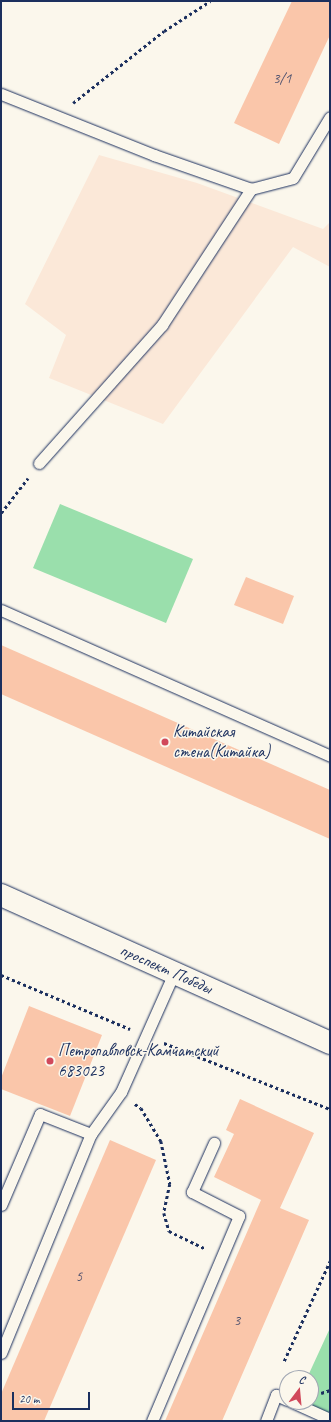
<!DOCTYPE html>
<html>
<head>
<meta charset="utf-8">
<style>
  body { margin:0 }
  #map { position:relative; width:331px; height:1422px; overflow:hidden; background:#fbf7ec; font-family:Caveat,sans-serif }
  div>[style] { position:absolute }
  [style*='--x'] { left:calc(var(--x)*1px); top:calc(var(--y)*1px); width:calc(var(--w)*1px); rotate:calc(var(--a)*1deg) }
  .built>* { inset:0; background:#fbe8d8 }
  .green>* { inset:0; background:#9adfac }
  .building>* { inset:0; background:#fac6aa }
  .path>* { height:2.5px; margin-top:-1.25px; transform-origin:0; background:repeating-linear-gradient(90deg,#1b2f5e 0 3px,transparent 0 6px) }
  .roads { filter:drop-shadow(0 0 1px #1b2f5e) drop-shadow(0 0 1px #1b2f5e) }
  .lane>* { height:11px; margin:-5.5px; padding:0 5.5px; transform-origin:5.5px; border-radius:5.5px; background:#fbf7ec }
  .primary>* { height:22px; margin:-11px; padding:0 11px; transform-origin:11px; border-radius:11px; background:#fbf7ec }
  .dots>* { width:11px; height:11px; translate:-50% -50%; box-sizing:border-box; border:2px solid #fbf7ec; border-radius:50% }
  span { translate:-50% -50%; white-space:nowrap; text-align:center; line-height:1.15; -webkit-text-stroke:3px #fbf7ec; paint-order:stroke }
  .number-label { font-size:15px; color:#535571 }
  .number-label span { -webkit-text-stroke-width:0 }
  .poi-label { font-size:17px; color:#1b2f5e }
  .left { translate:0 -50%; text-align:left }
  .street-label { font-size:17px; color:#1b2f5e }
  .frame { position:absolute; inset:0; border:2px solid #1b2f5e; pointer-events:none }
  .north { position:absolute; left:279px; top:1370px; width:40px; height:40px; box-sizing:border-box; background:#fbf7ec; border:1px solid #a1a7b3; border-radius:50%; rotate:16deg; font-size:11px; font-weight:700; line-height:16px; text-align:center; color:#1b2f5e }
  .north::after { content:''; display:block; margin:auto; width:14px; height:18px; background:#d1495b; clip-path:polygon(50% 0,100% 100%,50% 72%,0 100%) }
  .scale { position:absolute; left:12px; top:1392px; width:78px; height:18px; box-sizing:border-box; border:2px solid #1b2f5e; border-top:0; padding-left:5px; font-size:12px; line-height:14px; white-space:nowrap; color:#1b2f5e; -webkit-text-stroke:3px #fbf7ec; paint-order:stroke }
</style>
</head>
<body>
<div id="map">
  <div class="built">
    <i style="clip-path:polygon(99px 155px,197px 183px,323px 229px,330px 222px,330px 267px,293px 247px,163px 424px,49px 378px,66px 335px,25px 304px)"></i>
  </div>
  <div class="green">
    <i style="clip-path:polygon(60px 504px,193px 559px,166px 623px,33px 568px)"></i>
    <i style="clip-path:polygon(330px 1328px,330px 1419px,296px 1402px,311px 1402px,311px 1378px,307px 1378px)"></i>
  </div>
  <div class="building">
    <i style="clip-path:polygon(292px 1px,330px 1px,330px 35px,279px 144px,234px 123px)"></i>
    <i style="clip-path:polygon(246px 577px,294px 596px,283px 624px,234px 605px)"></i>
    <i style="clip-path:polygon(1px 645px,330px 790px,330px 839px,1px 694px)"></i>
    <i style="clip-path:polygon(29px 1006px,102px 1035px,70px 1116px,1px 1089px,1px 1078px)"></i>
    <i style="clip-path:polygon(240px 1099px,314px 1133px,280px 1208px,309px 1220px,222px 1421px,165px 1421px,261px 1200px,214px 1177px,234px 1134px,226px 1130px)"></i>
    <i style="clip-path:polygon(110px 1140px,156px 1160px,44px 1421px,1px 1421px,1px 1394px)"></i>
  </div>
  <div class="path">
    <i style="--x:73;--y:103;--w:116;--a:-38.4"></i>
    <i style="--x:164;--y:31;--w:55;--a:-33.1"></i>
    <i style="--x:1;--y:513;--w:44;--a:-52.4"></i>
    <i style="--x:1;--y:975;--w:140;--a:22.7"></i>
    <i style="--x:164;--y:1043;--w:179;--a:21.7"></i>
    <i style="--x:135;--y:1104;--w:7;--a:34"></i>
    <i style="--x:141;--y:1108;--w:39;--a:59"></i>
    <i style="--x:161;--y:1141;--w:44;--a:78.2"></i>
    <i style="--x:170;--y:1184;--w:30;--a:102"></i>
    <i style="--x:164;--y:1213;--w:19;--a:74"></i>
    <i style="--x:169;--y:1231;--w:41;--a:25.9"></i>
    <i style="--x:284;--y:1361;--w:110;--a:-65.3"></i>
    <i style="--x:321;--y:1393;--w:9;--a:-18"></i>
  </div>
  <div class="roads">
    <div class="lane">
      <i style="--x:1;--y:94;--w:165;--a:21.7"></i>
      <i style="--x:154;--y:155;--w:103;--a:19.3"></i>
      <i style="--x:251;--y:189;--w:43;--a:-14.7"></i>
      <i style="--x:293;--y:178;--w:71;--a:-58.8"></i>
      <i style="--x:39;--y:463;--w:185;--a:-48.3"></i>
      <i style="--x:162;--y:325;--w:163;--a:-56.8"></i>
      <i style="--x:1;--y:610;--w:360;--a:23.9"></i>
      <i style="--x:1;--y:1205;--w:99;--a:-66.8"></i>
      <i style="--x:40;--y:1114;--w:55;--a:21.4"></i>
      <i style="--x:91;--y:1134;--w:52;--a:-54.5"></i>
      <i style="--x:121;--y:1092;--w:130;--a:-66"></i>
      <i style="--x:1;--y:1353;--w:237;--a:-67.7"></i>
      <i style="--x:292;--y:1402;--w:42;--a:24.1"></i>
      <i style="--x:152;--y:1421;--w:223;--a:-67"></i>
      <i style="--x:239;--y:1216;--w:53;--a:-152.9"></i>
      <i style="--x:192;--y:1192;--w:54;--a:-65.8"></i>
      <i style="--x:266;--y:1421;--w:28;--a:-69"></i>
      <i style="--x:276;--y:1395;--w:12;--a:24"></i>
    </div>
    <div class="primary">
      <i style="--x:1;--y:895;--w:361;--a:24.2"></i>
    </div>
  </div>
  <div class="dots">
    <i style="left:165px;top:742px;background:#d1495b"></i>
    <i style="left:50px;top:1061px;background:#d1495b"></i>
  </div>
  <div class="number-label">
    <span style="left:282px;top:79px">3/1</span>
    <span style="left:79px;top:1277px">5</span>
    <span style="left:237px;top:1321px">3</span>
  </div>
  <div class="poi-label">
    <span class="left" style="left:173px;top:742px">Китайская<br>стена(Китайка)</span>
    <span class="left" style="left:58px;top:1061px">Петропавловск-Камчатский<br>683023</span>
  </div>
  <div class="street-label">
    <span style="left:166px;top:969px;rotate:24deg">проспект Победы</span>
  </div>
  <div class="frame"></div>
  <div class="north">С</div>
  <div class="scale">20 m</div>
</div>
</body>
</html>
